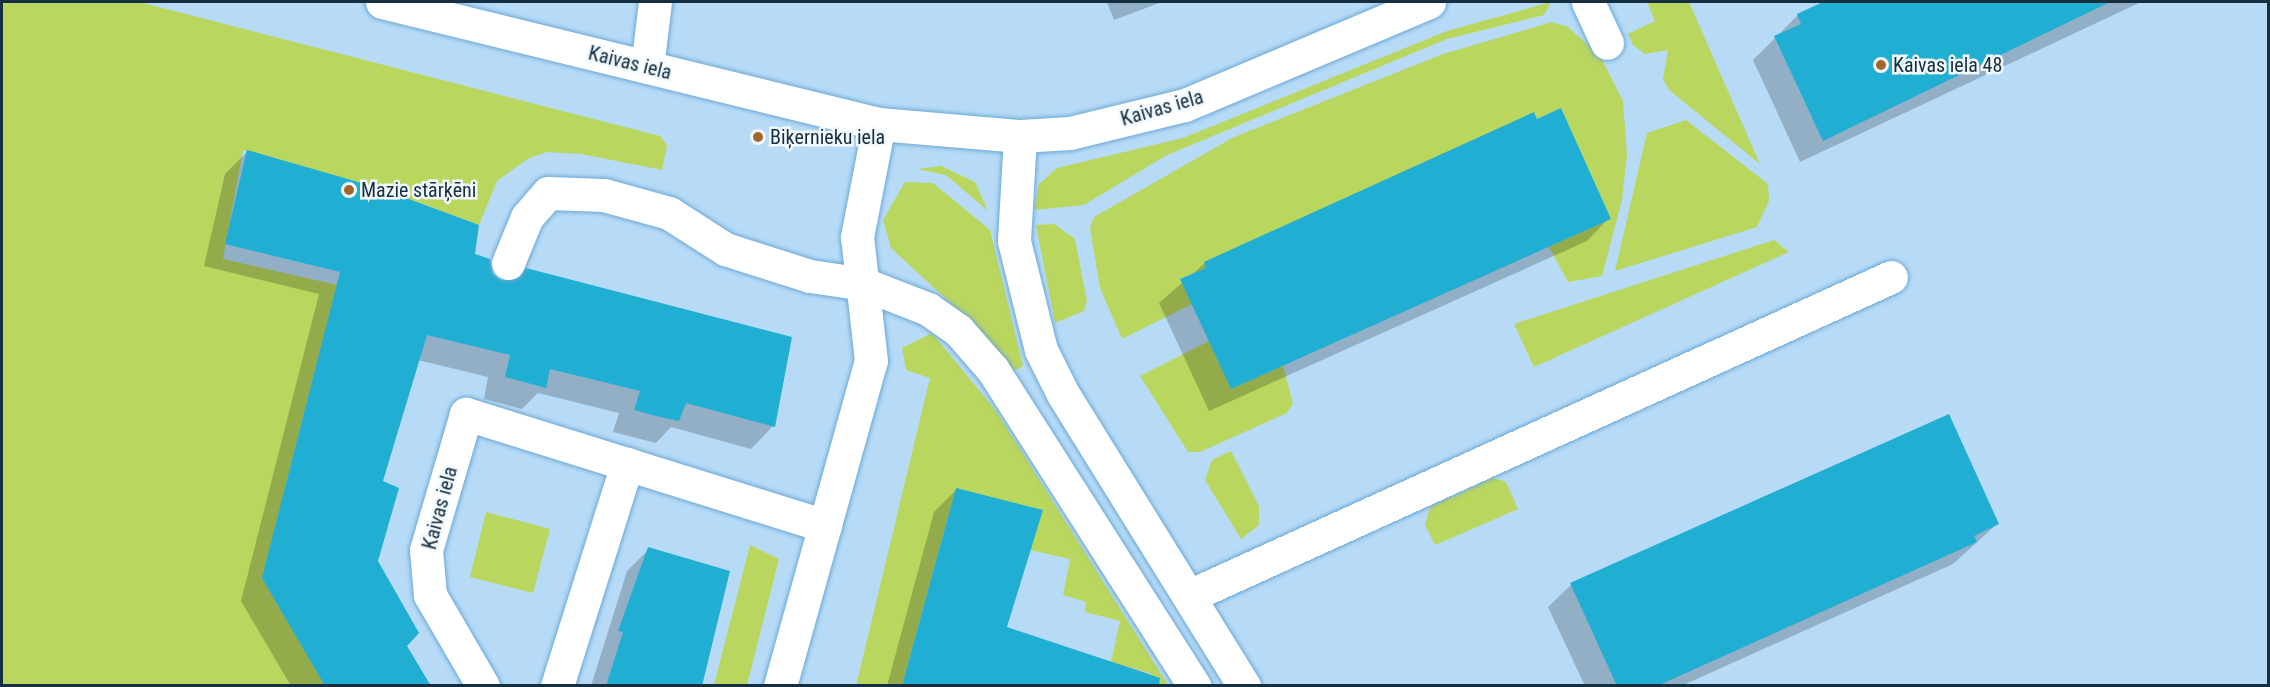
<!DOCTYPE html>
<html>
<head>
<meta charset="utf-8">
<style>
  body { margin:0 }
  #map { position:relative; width:2270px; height:687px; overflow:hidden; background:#b7dbf7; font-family:"Roboto Condensed",sans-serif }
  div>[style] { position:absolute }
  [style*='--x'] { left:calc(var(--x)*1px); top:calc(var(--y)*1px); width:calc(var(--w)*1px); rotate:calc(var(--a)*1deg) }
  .green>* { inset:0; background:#b9d65f }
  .shadow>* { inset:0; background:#0003 }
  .building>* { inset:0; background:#21aed3 }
  .roads { filter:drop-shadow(0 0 2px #6da9d6) drop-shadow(0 0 2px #6da9d6) }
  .minor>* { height:33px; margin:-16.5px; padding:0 16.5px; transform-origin:16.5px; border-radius:16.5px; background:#fff }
  .dots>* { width:16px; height:16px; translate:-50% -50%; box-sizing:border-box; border:3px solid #f2f8fc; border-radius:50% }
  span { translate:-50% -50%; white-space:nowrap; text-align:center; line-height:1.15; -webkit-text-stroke:5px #f2f8fc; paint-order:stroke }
  .street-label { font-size:20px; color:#152e40 }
  .poi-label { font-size:20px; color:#152e40 }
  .left { translate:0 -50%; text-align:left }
  .frame { position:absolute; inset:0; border:3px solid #152e40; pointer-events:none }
</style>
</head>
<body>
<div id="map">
  <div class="green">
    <i style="clip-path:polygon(2px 2px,139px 2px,660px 136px,667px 145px,662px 170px,581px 154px,547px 152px,529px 158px,497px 181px,479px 225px,379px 188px,243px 150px,223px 259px,337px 285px,262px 578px,325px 685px,2px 685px)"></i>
    <i style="clip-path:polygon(1551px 2px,1544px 15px,1447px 39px,1167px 155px,1084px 205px,1035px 210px,1038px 185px,1057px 168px,1183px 138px,1447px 31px)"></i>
    <i style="clip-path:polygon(1647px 2px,1689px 2px,1760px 164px,1669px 90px,1663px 79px,1668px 50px,1645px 54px,1633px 45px,1628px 34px,1655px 21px)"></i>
    <i style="clip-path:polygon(1552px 22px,1568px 27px,1600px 56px,1623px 101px,1627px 155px,1622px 200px,1602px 276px,1568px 282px,1549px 247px,1611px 219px,1561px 108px,1181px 279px,1192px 304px,1122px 339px,1100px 288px,1090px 228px,1094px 217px,1234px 137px,1443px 54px)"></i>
    <i style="clip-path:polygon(1686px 120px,1768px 184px,1769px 201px,1757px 227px,1615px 271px,1647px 133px)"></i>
    <i style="clip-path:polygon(941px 166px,975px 182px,988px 211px,946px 175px,917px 169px)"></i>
    <i style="clip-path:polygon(905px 182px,933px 183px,990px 230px,1023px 366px,1009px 374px,960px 312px,891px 248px,883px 220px)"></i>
    <i style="clip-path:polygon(1054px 224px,1075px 239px,1087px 301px,1084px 311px,1055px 323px,1036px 225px)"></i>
    <i style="clip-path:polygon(1774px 240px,1789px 252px,1534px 367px,1514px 324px)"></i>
    <i style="clip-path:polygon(932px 333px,997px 412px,1168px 685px,1158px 685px,1150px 673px,1111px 662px,1120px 621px,1085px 612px,1086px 602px,1063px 595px,1070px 559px,1030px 550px,956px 488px,902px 685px,856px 686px,930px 378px,906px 370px,902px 348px)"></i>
    <i style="clip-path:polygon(1209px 341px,1231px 389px,1283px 366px,1293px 403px,1287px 413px,1200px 452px,1188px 452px,1140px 376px)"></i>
    <i style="clip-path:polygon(1231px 451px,1259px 506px,1259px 525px,1241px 539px,1205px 480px,1212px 460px)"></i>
    <i style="clip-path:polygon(1494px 478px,1506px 482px,1518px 509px,1435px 545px,1425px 525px,1430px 507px)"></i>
    <i style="clip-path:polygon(486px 512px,550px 529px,533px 593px,470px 577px)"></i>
    <i style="clip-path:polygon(750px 545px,779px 559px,747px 685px,714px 685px)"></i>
  </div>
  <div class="shadow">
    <i style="clip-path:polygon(1107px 2px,1162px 2px,1114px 20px)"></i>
    <i style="clip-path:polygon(1826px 2px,2141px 2px,1800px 162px,1753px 60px,1798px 15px)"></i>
    <i style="clip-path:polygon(247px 152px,473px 256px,501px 282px,516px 280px,527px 270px,773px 426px,751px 449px,671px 427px,656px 443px,613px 432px,619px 413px,538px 393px,522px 409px,484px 399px,488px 377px,418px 360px,381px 482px,377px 561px,405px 645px,430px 686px,291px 686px,241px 601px,319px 294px,204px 266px,225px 174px)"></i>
    <i style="clip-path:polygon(1609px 218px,1587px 241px,1209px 411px,1159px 303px,1205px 263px)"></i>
    <i style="clip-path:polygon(1948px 416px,1997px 524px,1953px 564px,1681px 686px,1585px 686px,1548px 607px,1571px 585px)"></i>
    <i style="clip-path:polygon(956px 490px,1005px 628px,1150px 674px,1156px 686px,887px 686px,934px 512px)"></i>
    <i style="clip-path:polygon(649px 549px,700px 686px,591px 686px,627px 571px)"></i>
  </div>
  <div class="building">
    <i style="clip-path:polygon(1823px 2px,2110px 2px,1823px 141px,1774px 36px,1801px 24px,1797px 14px)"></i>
    <i style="clip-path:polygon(1561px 108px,1611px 219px,1231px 389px,1180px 279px,1206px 268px,1204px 262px,1534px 112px,1537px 119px)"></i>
    <i style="clip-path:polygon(247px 150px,379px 188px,479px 225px,475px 254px,490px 259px,493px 274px,501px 280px,519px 278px,526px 268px,792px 337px,775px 427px,686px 403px,679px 421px,656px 416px,634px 410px,640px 391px,550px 369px,546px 388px,505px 377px,510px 355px,427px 335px,383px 481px,399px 488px,378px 561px,419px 633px,407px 646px,431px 686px,325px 686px,262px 578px,340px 272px,225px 244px)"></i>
    <i style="clip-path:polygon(1949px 414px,1999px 524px,1974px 536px,1977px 542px,1657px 686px,1617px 686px,1570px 583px)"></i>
    <i style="clip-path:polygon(956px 488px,1043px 510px,1007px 627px,1160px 678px,1159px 686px,902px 686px)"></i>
    <i style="clip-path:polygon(648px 547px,730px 571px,702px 686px,606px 686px,623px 632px,618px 631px)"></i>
  </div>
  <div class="roads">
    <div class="minor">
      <i style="--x:382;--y:2;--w:512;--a:13.79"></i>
      <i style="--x:879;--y:124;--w:142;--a:4.9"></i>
      <i style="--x:1020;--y:136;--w:50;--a:-3.4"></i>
      <i style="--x:1070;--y:133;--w:118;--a:-13.7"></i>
      <i style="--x:1185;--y:105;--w:265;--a:-22.9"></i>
      <i style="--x:1588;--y:2;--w:45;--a:65.1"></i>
      <i style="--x:647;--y:67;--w:65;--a:-83"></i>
      <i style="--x:1020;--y:136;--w:105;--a:93.3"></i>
      <i style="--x:1014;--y:241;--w:112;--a:76.1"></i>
      <i style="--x:1041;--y:350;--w:49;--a:63.4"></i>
      <i style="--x:1063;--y:394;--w:344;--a:58.2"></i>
      <i style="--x:508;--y:263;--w:50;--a:-67.6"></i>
      <i style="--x:527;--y:217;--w:32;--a:-49"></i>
      <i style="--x:548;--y:193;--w:56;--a:2"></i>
      <i style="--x:604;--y:195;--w:67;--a:15.5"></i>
      <i style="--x:669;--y:213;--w:67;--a:32.7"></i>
      <i style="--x:725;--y:249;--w:89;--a:17.6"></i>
      <i style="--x:810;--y:276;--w:55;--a:8.4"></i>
      <i style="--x:864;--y:284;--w:69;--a:21.3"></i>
      <i style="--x:928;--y:309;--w:37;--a:35"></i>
      <i style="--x:958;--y:330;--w:53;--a:48.8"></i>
      <i style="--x:993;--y:370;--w:375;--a:57.5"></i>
      <i style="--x:1189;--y:596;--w:771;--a:-24.44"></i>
      <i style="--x:483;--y:686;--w:105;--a:-120.2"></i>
      <i style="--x:430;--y:595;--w:45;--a:-95.1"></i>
      <i style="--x:426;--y:550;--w:142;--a:-73.6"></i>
      <i style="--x:466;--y:414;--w:376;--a:17.3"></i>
      <i style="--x:557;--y:686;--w:233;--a:-72.5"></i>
      <i style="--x:780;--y:686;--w:337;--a:-74.4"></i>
      <i style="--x:871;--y:361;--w:125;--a:-96.4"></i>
      <i style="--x:857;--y:237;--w:115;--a:-79"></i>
    </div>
  </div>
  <div class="dots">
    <i style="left:1881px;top:65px;background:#a3662b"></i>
    <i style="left:758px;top:137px;background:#a3662b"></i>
    <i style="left:349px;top:190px;background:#a3662b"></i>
  </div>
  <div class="street-label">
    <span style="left:630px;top:63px;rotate:14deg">Kaivas iela</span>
    <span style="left:1162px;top:108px;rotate:-16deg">Kaivas iela</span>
    <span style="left:440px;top:508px;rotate:-75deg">Kaivas iela</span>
  </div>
  <div class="poi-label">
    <span class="left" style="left:1893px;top:65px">Kaivas iela 48</span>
    <span class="left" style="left:770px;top:137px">Biķernieku iela</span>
    <span class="left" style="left:361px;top:190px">Mazie stārķēni</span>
  </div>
  <div class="frame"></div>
</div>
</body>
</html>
